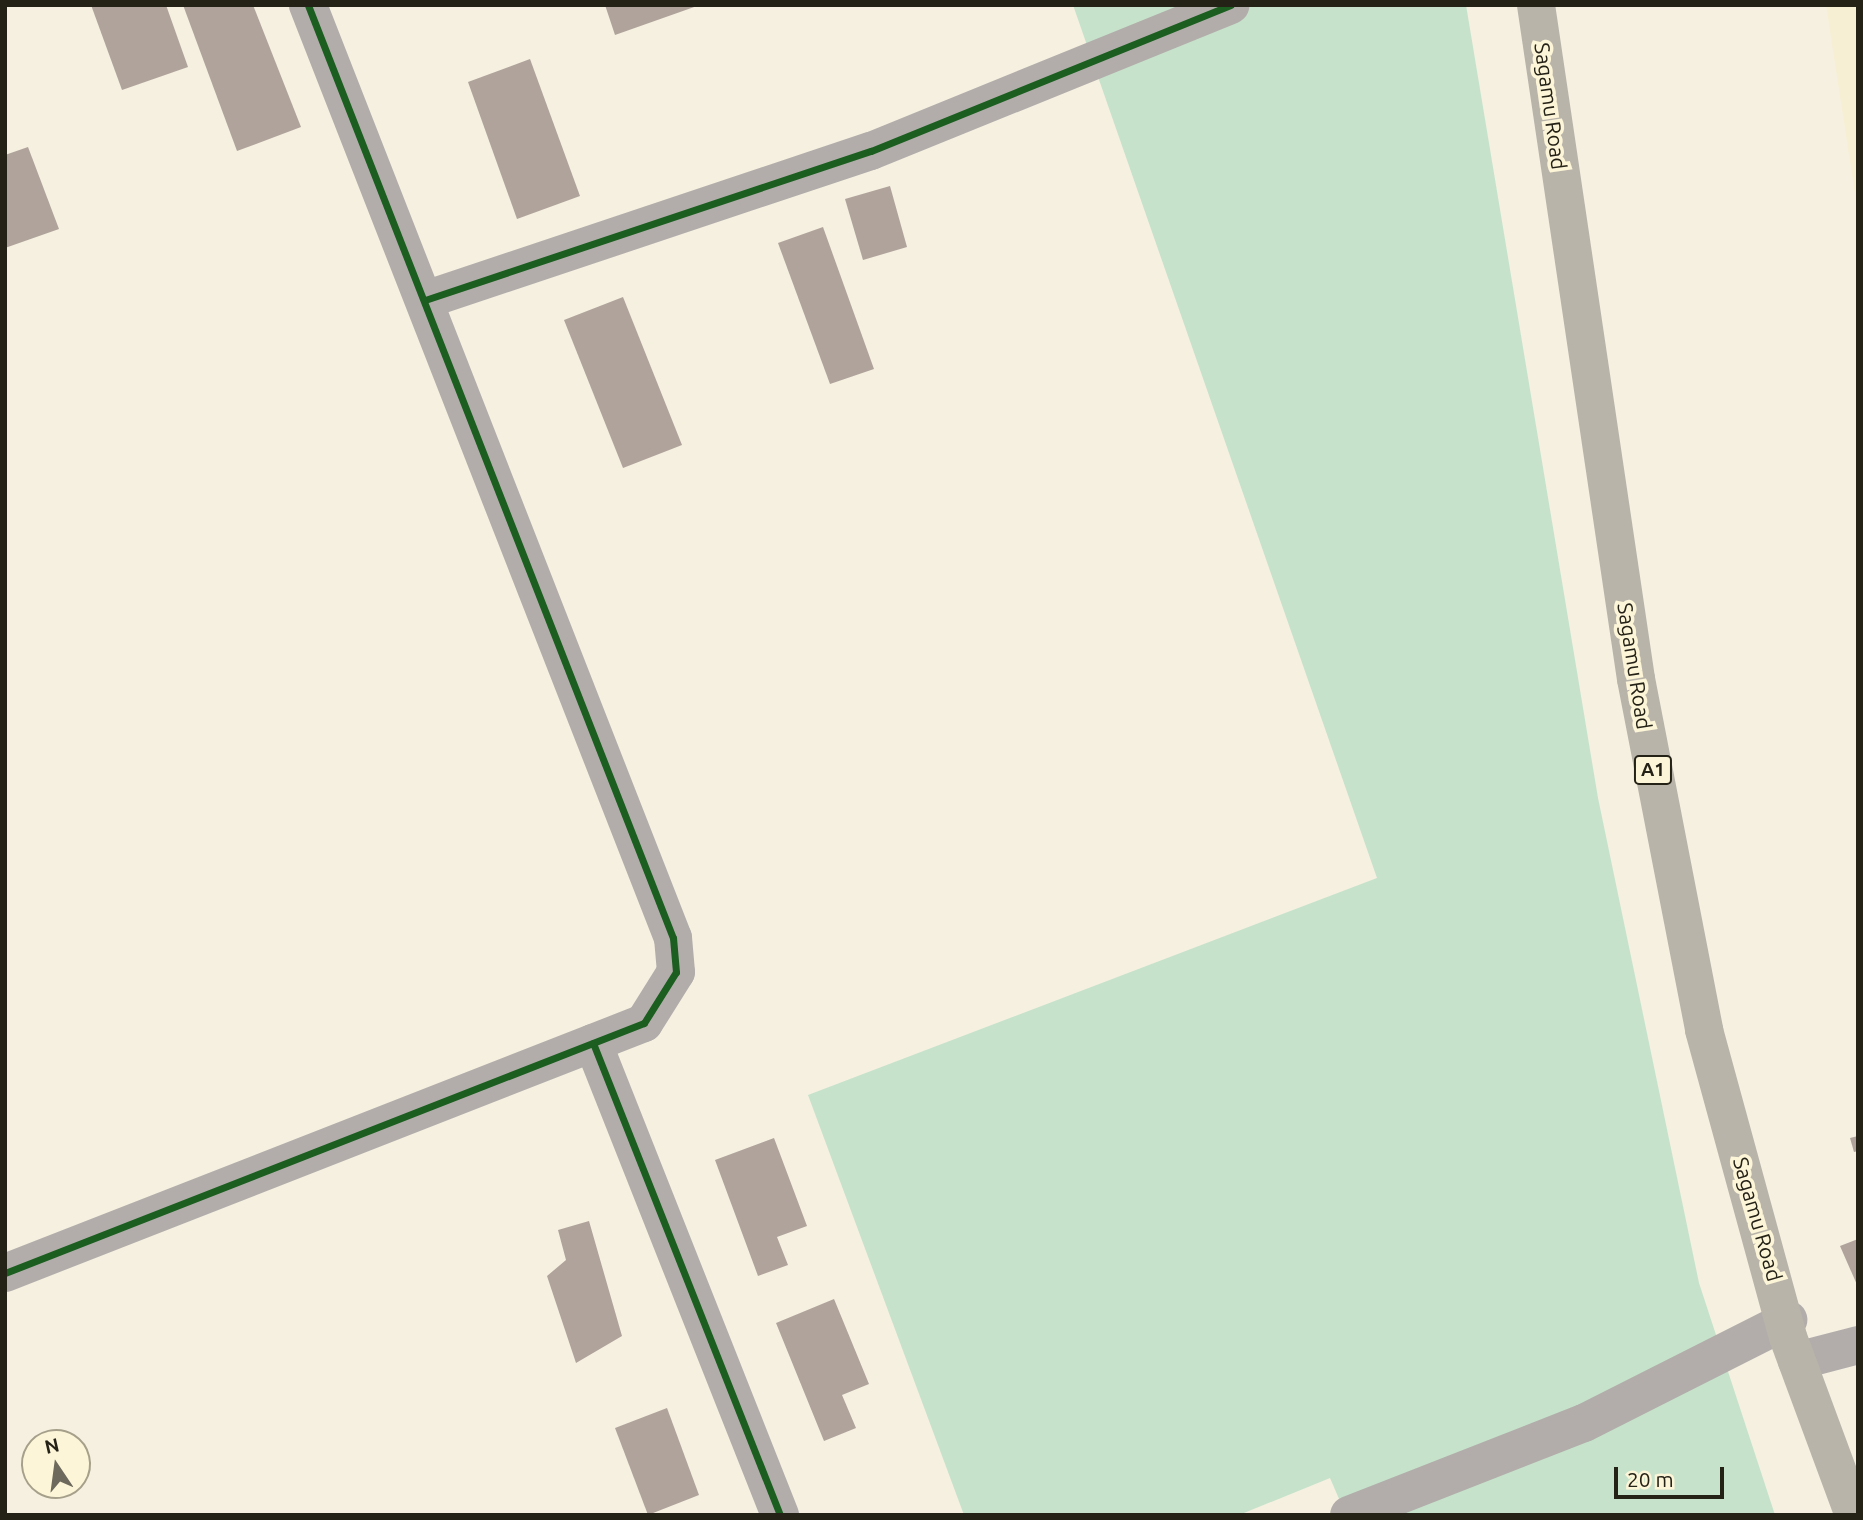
<!DOCTYPE html>
<html>
<head>
<meta charset="utf-8">
<style>
  body { margin:0 }
  #map { position:relative; width:1863px; height:1520px; overflow:hidden; background:#f5f0e0; font-family:Ubuntu,sans-serif }
  div>[style] { position:absolute }
  [style*='--x'] { left:calc(var(--x)*1px); top:calc(var(--y)*1px); width:calc(var(--w)*1px); rotate:calc(var(--a)*1deg) }
  .built>* { inset:0; background:#f7efd3 }
  .green>* { inset:0; background:#c6e2cb }
  .building>* { inset:0; background:#b0a39b }
  .street>* { height:38px; margin:-19px; padding:0 19px; transform-origin:19px; border-radius:19px; background:#b2adaa }
  .highway>* { height:38px; margin:-19px; padding:0 19px; transform-origin:19px; border-radius:19px; background:#b9b4aa }
  .cycleway>* { height:7px; margin:-3.5px; padding:0 3.5px; transform-origin:3.5px; border-radius:3.5px; background:#1b5e20 }
  span { translate:-50% -50%; white-space:nowrap; text-align:center; line-height:1.15; -webkit-text-stroke:7px #fdf5d8; paint-order:stroke }
  .shield-label span { padding:2px 5px; background:#fdf5d8; border:2px solid; border-radius:5px; -webkit-text-stroke-width:0 }
  .shield-label { font-size:19px; color:#242117; font-weight:700 }
  .street-label { font-size:21px; color:#242117 }
  .frame { position:absolute; inset:0; border:7px solid #242117; pointer-events:none }
  .north { position:absolute; left:21px; top:1429px; width:70px; height:70px; box-sizing:border-box; background:#fdf5d8; border:2px solid #a6a08b; border-radius:50%; rotate:347deg; font-size:19px; font-weight:700; line-height:28px; text-align:center; color:#242117 }
  .north::after { content:''; display:block; margin:auto; width:24px; height:32px; background:#6d695d; clip-path:polygon(50% 0,100% 100%,50% 72%,0 100%) }
  .scale { position:absolute; left:1614px; top:1467px; width:110px; height:32px; box-sizing:border-box; border:4px solid #242117; border-top:0; padding-left:9px; font-size:21px; line-height:24px; white-space:nowrap; color:#242117; -webkit-text-stroke:5px #fdf5d8; paint-order:stroke }
</style>
</head>
<body>
<div id="map">
  <div class="built">
    <i style="clip-path:polygon(1826px 5px,1858px 5px,1858px 213px)"></i>
  </div>
  <div class="green">
    <i style="clip-path:polygon(1073px 5px,1466px 5px,1598px 798px,1699px 1283px,1775px 1515px,1346px 1515px,1330px 1478px,1239px 1515px,964px 1515px,808px 1095px,1377px 878px)"></i>
  </div>
  <div class="building">
    <i style="clip-path:polygon(91px 5px,166px 5px,188px 67px,122px 90px)"></i>
    <i style="clip-path:polygon(183px 5px,253px 5px,301px 127px,237px 151px)"></i>
    <i style="clip-path:polygon(605px 5px,697px 5px,697px 6px,615px 35px)"></i>
    <i style="clip-path:polygon(530px 59px,580px 196px,517px 219px,468px 82px)"></i>
    <i style="clip-path:polygon(28px 147px,59px 229px,5px 248px,5px 155px)"></i>
    <i style="clip-path:polygon(890px 186px,907px 247px,863px 260px,845px 199px)"></i>
    <i style="clip-path:polygon(823px 227px,874px 369px,830px 384px,778px 243px)"></i>
    <i style="clip-path:polygon(623px 297px,682px 445px,623px 468px,564px 320px)"></i>
    <i style="clip-path:polygon(1858px 1136px,1858px 1151px,1854px 1152px,1850px 1138px)"></i>
    <i style="clip-path:polygon(774px 1138px,807px 1226px,777px 1237px,788px 1265px,758px 1276px,715px 1160px)"></i>
    <i style="clip-path:polygon(589px 1221px,622px 1336px,576px 1363px,547px 1276px,566px 1260px,558px 1230px)"></i>
    <i style="clip-path:polygon(1858px 1239px,1858px 1287px,1840px 1246px)"></i>
    <i style="clip-path:polygon(834px 1299px,869px 1384px,842px 1395px,856px 1428px,824px 1441px,776px 1323px)"></i>
    <i style="clip-path:polygon(667px 1408px,699px 1495px,648px 1515px,615px 1428px)"></i>
  </div>
  <div class="street">
    <i style="--x:425;--y:300;--w:470;--a:-18.5"></i>
    <i style="--x:871;--y:151;--w:388;--a:-22.1"></i>
    <i style="--x:593;--y:1043;--w:508;--a:68.39"></i>
    <i style="--x:5;--y:1273;--w:686;--a:-21.37"></i>
    <i style="--x:644;--y:1023;--w:60;--a:-57.9"></i>
    <i style="--x:676;--y:972;--w:34;--a:-95"></i>
    <i style="--x:673;--y:938;--w:1002;--a:-111.37"></i>
    <i style="--x:1797;--y:1361;--w:63;--a:-14.7"></i>
    <i style="--x:1349;--y:1515;--w:252;--a:-21.4"></i>
    <i style="--x:1584;--y:1423;--w:229;--a:-26.8"></i>
  </div>
  <div class="highway">
    <i style="--x:1536;--y:5;--w:681;--a:81.56"></i>
    <i style="--x:1636;--y:679;--w:358;--a:79"></i>
    <i style="--x:1704;--y:1030;--w:318;--a:74.7"></i>
    <i style="--x:1788;--y:1337;--w:190;--a:69.7"></i>
  </div>
  <div class="cycleway">
    <i style="--x:425;--y:300;--w:470;--a:-18.5"></i>
    <i style="--x:871;--y:151;--w:388;--a:-22.1"></i>
    <i style="--x:593;--y:1043;--w:508;--a:68.39"></i>
    <i style="--x:5;--y:1273;--w:686;--a:-21.37"></i>
    <i style="--x:644;--y:1023;--w:60;--a:-57.9"></i>
    <i style="--x:676;--y:972;--w:34;--a:-95"></i>
    <i style="--x:673;--y:938;--w:1002;--a:-111.37"></i>
  </div>
  <div class="shield-label">
    <span style="left:1653px;top:770px">A1</span>
  </div>
  <div class="street-label">
    <span style="left:1551px;top:106px;rotate:82deg">Sagamu Road</span>
    <span style="left:1635px;top:666px;rotate:81deg">Sagamu Road</span>
    <span style="left:1758px;top:1219px;rotate:74deg">Sagamu Road</span>
  </div>
  <div class="frame"></div>
  <div class="north">N</div>
  <div class="scale">20 m</div>
</div>
</body>
</html>
